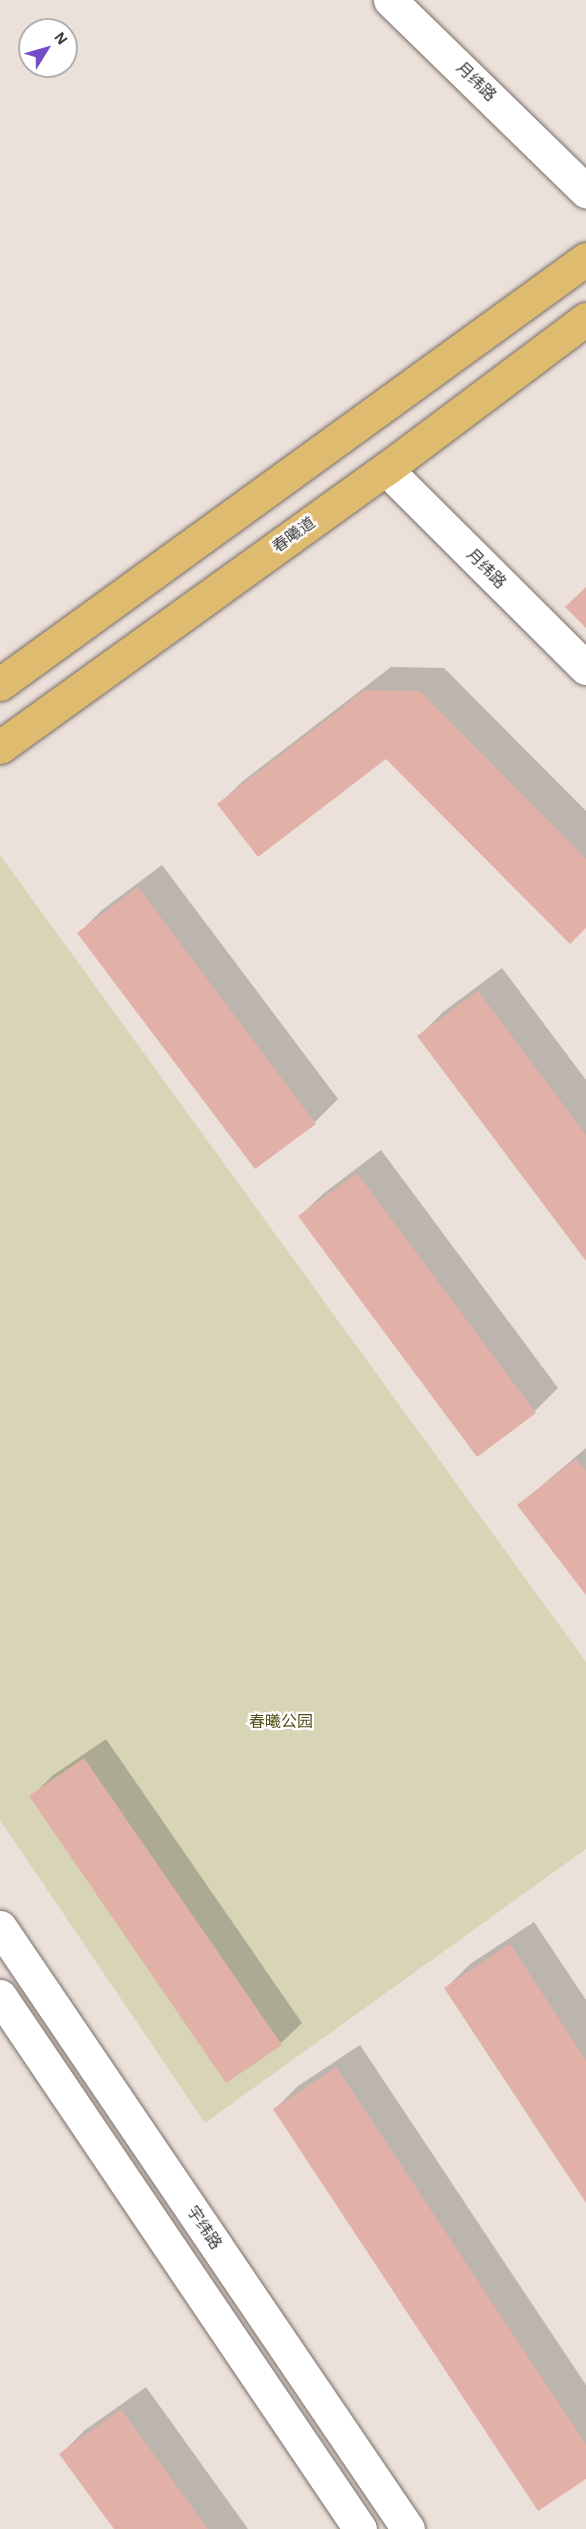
<!DOCTYPE html>
<html>
<head>
<meta charset="utf-8">
<style>
  body { margin:0 }
  #map { position:relative; width:586px; height:2529px; overflow:hidden; background:#ece1da; font-family:"Alegreya Sans","Noto Sans SC",sans-serif }
  div>[style] { position:absolute }
  [style*='--x'] { left:calc(var(--x)*1px); top:calc(var(--y)*1px); width:calc(var(--w)*1px); rotate:calc(var(--a)*1deg) }
  .green>* { inset:0; background:#d8d5b7 }
  .shadow>* { inset:0; background:#0003 }
  .building>* { inset:0; background:#e1b0a7 }
  .roads { filter:drop-shadow(0 0 2px #776d67) drop-shadow(0 0 2px #776d67) }
  .minor>* { height:33px; margin:-16.5px; padding:0 16.5px; transform-origin:16.5px; border-radius:16.5px; background:#fff }
  .major>* { height:33px; margin:-16.5px; padding:0 16.5px; transform-origin:16.5px; border-radius:16.5px; background:#dfbb6f }
  span { translate:-50% -50%; white-space:nowrap; text-align:center; line-height:1.15; -webkit-text-stroke:4.5px #fff; paint-order:stroke }
  .street-label { font-size:16px; color:#3f3b38 }
  .park-label { font-size:16px; color:#544d19 }
  .north { position:absolute; left:18px; top:18px; width:60px; height:60px; box-sizing:border-box; background:#fff; border:2px solid #b2b1af; border-radius:50%; rotate:53deg; font-size:16px; font-weight:700; line-height:24px; text-align:center; color:#3f3b38 }
  .north::after { content:''; display:block; margin:auto; width:21px; height:27px; background:#754dc6; clip-path:polygon(50% 0,100% 100%,50% 72%,0 100%) }
</style>
</head>
<body>
<div id="map">
  <div class="green">
    <i style="clip-path:polygon(0 855px,586px 1662px,586px 1849px,205px 2123px,0 1820px)"></i>
  </div>
  <div class="shadow">
    <i style="clip-path:polygon(391px 667px,444px 668px,586px 811px,586px 926px,386px 757px,219px 804px,243px 781px)"></i>
    <i style="clip-path:polygon(162px 865px,338px 1099px,315px 1122px,79px 933px,102px 910px)"></i>
    <i style="clip-path:polygon(502px 968px,586px 1080px,586px 1259px,419px 1036px,443px 1012px)"></i>
    <i style="clip-path:polygon(381px 1150px,558px 1388px,535px 1411px,477px 1455px,300px 1216px,324px 1193px)"></i>
    <i style="clip-path:polygon(586px 1448px,586px 1592px,519px 1505px)"></i>
    <i style="clip-path:polygon(106px 1739px,302px 2023px,281px 2043px,31px 1797px,52px 1776px)"></i>
    <i style="clip-path:polygon(534px 1922px,586px 2000px,586px 2201px,446px 1988px,470px 1964px)"></i>
    <i style="clip-path:polygon(360px 2045px,586px 2385px,586px 2477px,274px 2110px,298px 2086px)"></i>
    <i style="clip-path:polygon(146px 2387px,248px 2529px,116px 2529px,61px 2454px,85px 2430px)"></i>
  </div>
  <div class="building">
    <i style="clip-path:polygon(586px 587px,586px 628px,565px 607px)"></i>
    <i style="clip-path:polygon(365px 690px,420px 691px,586px 859px,586px 928px,570px 944px,386px 759px,258px 857px,217px 804px)"></i>
    <i style="clip-path:polygon(138px 887px,316px 1124px,255px 1169px,77px 933px)"></i>
    <i style="clip-path:polygon(478px 991px,586px 1135px,586px 1261px,417px 1036px)"></i>
    <i style="clip-path:polygon(357px 1173px,536px 1413px,477px 1457px,298px 1216px)"></i>
    <i style="clip-path:polygon(576px 1459px,586px 1471px,586px 1595px,517px 1505px)"></i>
    <i style="clip-path:polygon(84px 1758px,282px 2045px,226px 2083px,29px 1796px)"></i>
    <i style="clip-path:polygon(510px 1944px,586px 2060px,586px 2203px,444px 1988px)"></i>
    <i style="clip-path:polygon(336px 2067px,586px 2444px,586px 2479px,538px 2511px,273px 2109px)"></i>
    <i style="clip-path:polygon(121px 2409px,208px 2529px,114px 2529px,59px 2454px)"></i>
  </div>
  <div class="roads">
    <div class="minor">
      <i style="--x:390;--y:0;--w:274;--a:44.3"></i>
      <i style="--x:386;--y:469;--w:282;--a:44.9"></i>
      <i style="--x:0;--y:1927;--w:727;--a:55.87"></i>
      <i style="--x:0;--y:1996;--w:643;--a:55.96"></i>
    </div>
    <div class="major">
      <i style="--x:0;--y:684;--w:724;--a:-35.95"></i>
      <i style="--x:0;--y:747;--w:476;--a:-35.8"></i>
      <i style="--x:386;--y:469;--w:250;--a:-36.9"></i>
    </div>
  </div>
  <div class="street-label">
    <span style="left:476px;top:82px;rotate:44deg">月纬路</span>
    <span style="left:294px;top:535px;rotate:-36deg">春曦道</span>
    <span style="left:486px;top:569px;rotate:45deg">月纬路</span>
    <span style="left:204px;top:2228px;rotate:56deg">宇纬路</span>
  </div>
  <div class="park-label">
    <span style="left:281px;top:1722px">春曦公园</span>
  </div>
  <div class="north">N</div>
</div>
</body>
</html>
